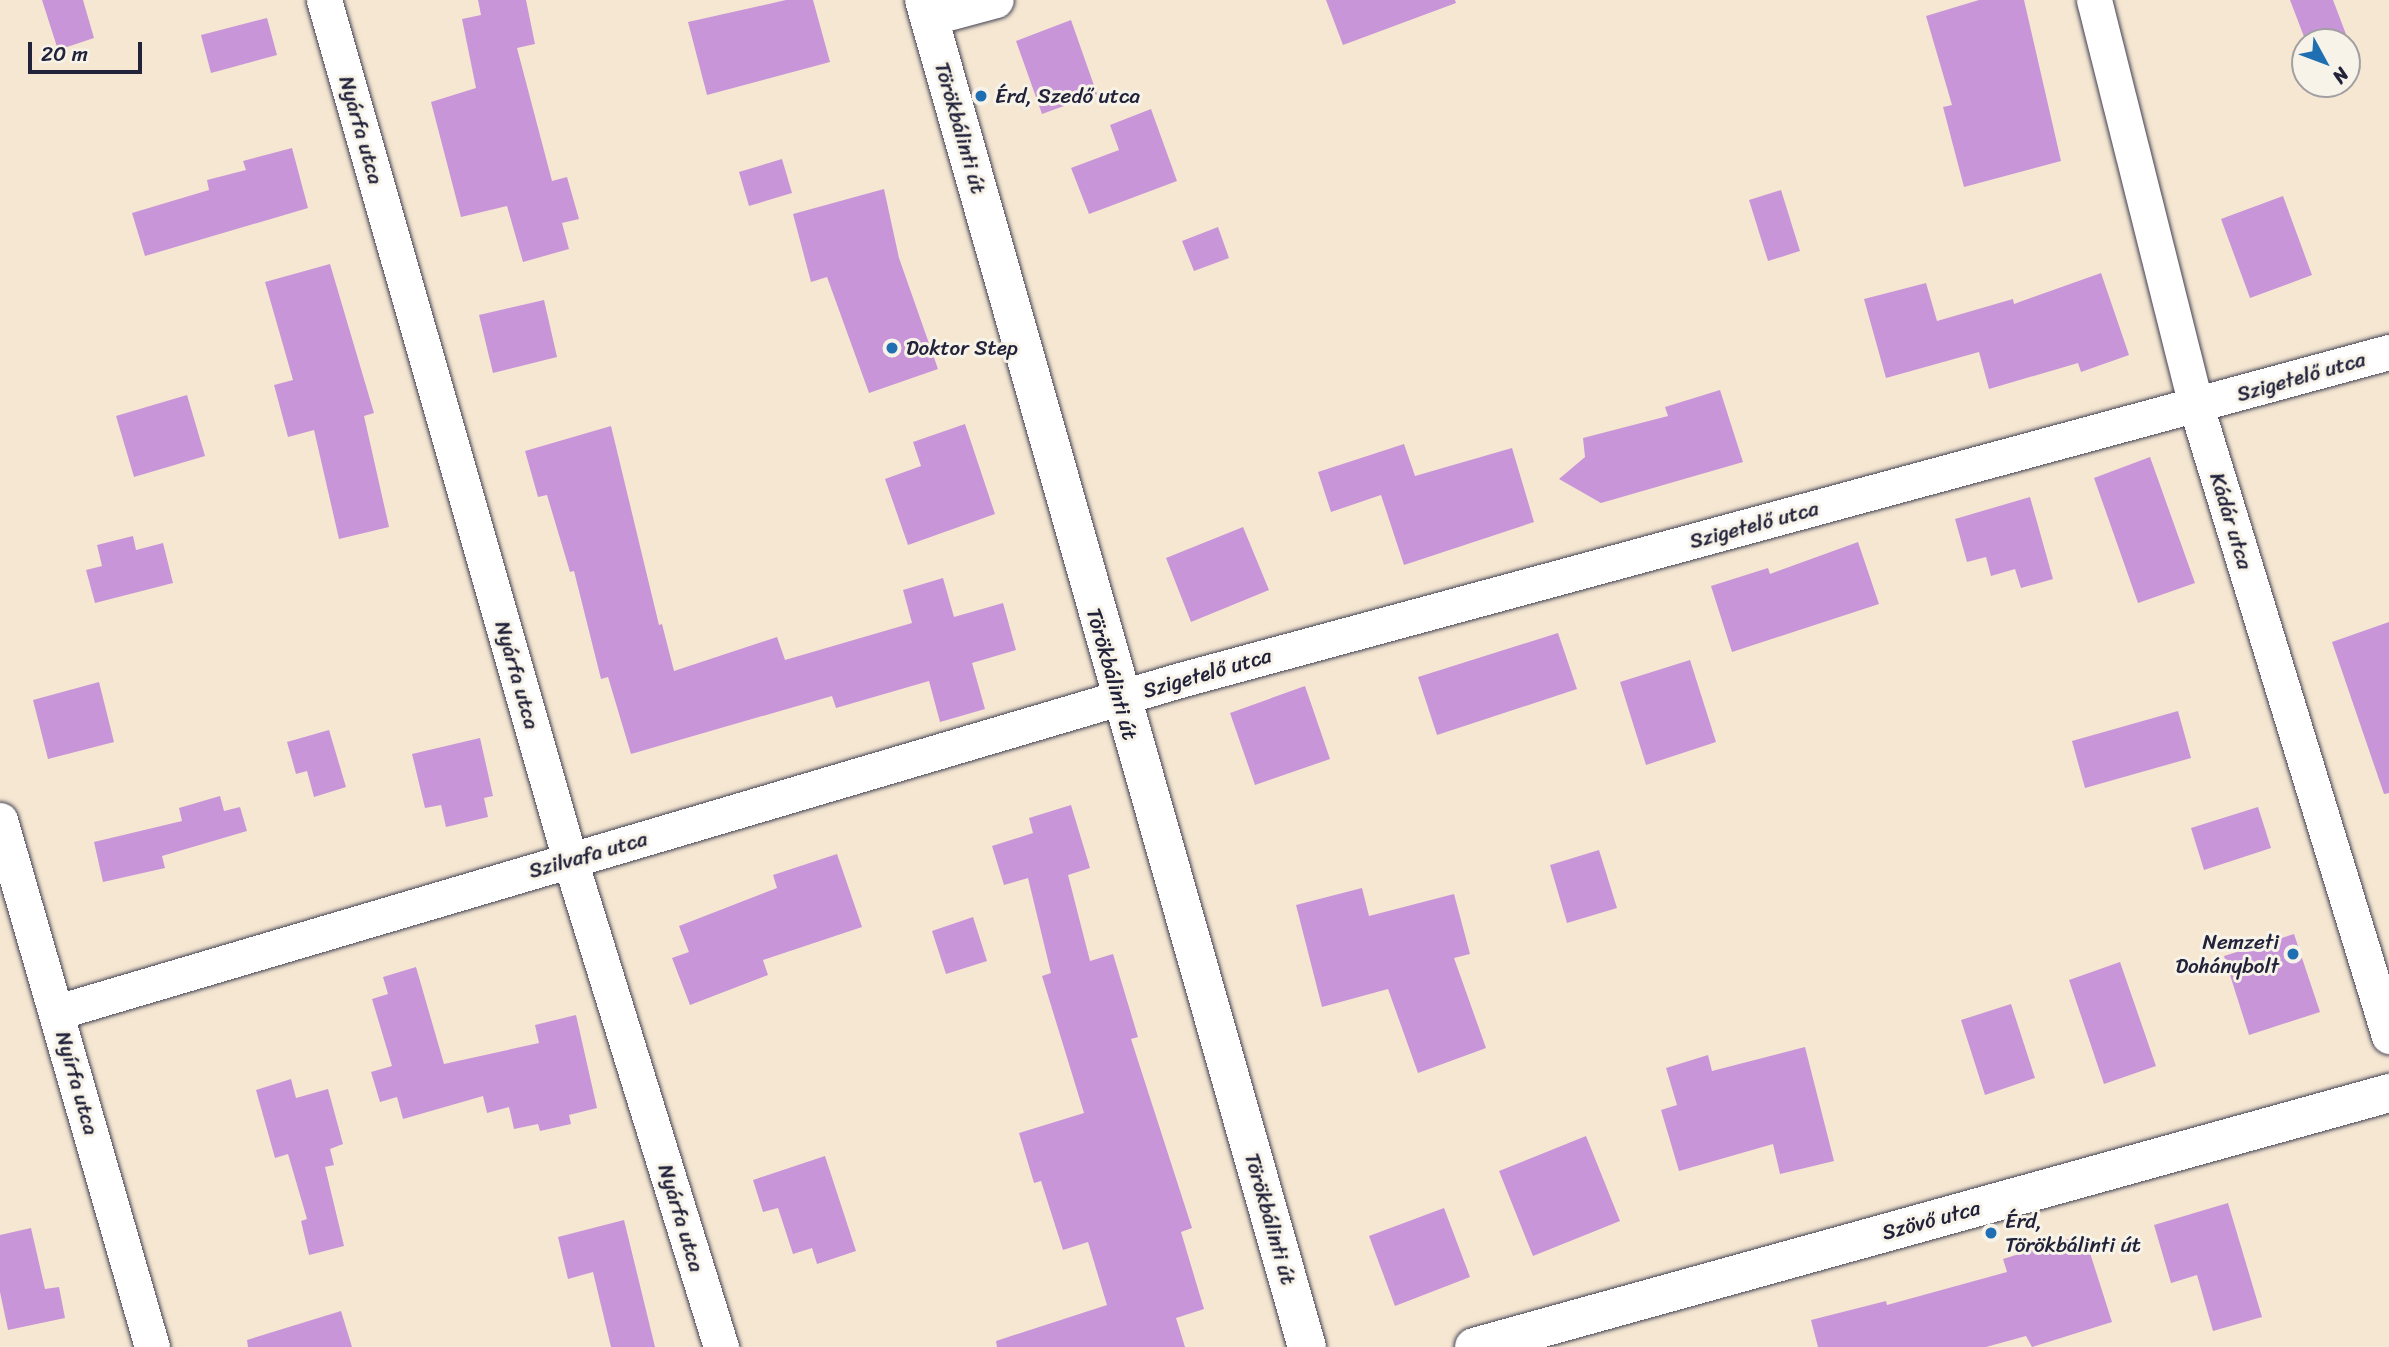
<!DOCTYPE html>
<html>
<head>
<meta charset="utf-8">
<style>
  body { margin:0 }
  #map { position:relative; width:2389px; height:1347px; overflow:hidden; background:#f5e7d2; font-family:Sriracha,sans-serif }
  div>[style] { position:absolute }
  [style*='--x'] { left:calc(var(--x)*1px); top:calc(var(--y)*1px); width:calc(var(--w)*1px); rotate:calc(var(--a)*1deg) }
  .building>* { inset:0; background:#c896d8 }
  .roads { filter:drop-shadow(0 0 2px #424052) drop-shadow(0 0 2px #424052) }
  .minor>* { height:35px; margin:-17.5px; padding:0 17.5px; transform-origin:17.5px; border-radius:17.5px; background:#fff }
  .tertiary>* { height:38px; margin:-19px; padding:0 19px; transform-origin:19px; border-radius:19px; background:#fff }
  .secondary>* { height:38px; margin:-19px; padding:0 19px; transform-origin:19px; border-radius:19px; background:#fff }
  .dots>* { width:19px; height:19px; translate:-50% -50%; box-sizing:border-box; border:4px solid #f7f3e8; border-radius:50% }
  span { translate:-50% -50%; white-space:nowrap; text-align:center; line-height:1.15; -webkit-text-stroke:6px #f7f3e8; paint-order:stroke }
  .poi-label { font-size:21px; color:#22223b }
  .left { translate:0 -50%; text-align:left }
  .right { translate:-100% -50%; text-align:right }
  .street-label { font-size:21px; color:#22223b }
  .north { position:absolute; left:2291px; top:28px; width:70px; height:70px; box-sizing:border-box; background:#f7f3e8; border:2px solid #a29fa3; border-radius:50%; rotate:131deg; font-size:19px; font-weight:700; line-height:28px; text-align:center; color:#22223b }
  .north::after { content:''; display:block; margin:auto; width:24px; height:32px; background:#1f6fb2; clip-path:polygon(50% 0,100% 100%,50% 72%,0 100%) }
  .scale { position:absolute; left:28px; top:42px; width:114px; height:32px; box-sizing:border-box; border:4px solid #22223b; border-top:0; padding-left:9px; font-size:21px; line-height:24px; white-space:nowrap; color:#22223b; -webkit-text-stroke:5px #f7f3e8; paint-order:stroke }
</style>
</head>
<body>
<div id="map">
  <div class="building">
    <i style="clip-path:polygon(42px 0,83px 0,94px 38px,58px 50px)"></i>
    <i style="clip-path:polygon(478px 0,526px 0,535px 44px,517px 48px,552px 181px,567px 177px,579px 219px,562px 223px,569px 249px,523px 262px,507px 206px,461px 217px,431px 102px,476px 88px,462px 19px,481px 15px)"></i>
    <i style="clip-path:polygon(786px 0,813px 0,830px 62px,707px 95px,688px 22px)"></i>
    <i style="clip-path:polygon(1326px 0,1455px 0,1456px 3px,1343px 45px)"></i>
    <i style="clip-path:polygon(1979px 0,2024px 0,2061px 161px,1964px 187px,1943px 107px,1952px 105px,1926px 16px)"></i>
    <i style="clip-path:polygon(2290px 0,2333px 0,2360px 71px,2347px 76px,2347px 42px,2306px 42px)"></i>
    <i style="clip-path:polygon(267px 18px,277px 55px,211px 73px,201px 35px)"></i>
    <i style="clip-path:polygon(1071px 20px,1097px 94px,1042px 114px,1016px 41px)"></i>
    <i style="clip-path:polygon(1151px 109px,1177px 181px,1089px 214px,1071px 168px,1119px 150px,1110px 125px)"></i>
    <i style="clip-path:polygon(292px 148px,308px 208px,145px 256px,132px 213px,209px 190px,207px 180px,246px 170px,243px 161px)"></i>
    <i style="clip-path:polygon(782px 159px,792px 193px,749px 206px,739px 172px)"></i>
    <i style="clip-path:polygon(884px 189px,899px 258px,938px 369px,869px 393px,827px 277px,811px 282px,793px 214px)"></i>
    <i style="clip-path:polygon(1781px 190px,1800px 251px,1768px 261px,1749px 200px)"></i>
    <i style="clip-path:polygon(2283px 196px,2312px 275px,2250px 298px,2221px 219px)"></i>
    <i style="clip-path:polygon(1218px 227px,1229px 258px,1194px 271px,1182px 241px)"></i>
    <i style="clip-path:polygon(330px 264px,374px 413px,364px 416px,389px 527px,339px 539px,314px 430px,288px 437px,274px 385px,293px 380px,265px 282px)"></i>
    <i style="clip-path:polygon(2101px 273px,2129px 355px,2081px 372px,2078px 363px,1989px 389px,1979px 352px,1886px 378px,1864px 299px,1926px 283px,1937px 321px,2013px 299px,2014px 304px)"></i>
    <i style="clip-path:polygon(544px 300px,557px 357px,493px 373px,479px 315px)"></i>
    <i style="clip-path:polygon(1720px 390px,1743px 462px,1601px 503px,1559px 479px,1585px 457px,1583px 438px,1668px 416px,1665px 407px)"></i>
    <i style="clip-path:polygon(187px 395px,205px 456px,134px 477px,116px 416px)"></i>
    <i style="clip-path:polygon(965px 424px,995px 514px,908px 545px,885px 479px,921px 466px,913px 442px)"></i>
    <i style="clip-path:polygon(611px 426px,659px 625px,662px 624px,674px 671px,777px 637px,785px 660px,912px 623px,903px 590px,943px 578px,954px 617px,1003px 603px,1016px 650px,972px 663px,985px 709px,940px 722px,929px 681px,836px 708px,832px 696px,631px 754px,608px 677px,601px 679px,574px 571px,570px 572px,547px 495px,538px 497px,525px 451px)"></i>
    <i style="clip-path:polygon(1404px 444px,1415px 476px,1512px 448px,1534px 522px,1404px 565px,1381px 495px,1331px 512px,1318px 472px)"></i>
    <i style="clip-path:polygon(2150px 457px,2195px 583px,2138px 603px,2094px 478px)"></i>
    <i style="clip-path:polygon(2030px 497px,2053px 579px,2021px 588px,2015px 569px,1991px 576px,1986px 557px,1967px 562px,1955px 519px)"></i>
    <i style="clip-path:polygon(1243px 527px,1269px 590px,1191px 622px,1166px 558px)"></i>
    <i style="clip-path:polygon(133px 536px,136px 550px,163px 543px,173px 583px,95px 603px,86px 570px,102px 566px,97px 545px)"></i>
    <i style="clip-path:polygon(1858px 542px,1879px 604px,1732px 652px,1711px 586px,1768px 568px,1770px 574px)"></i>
    <i style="clip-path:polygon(2389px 622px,2389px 793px,2384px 794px,2332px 642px)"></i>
    <i style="clip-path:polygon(1558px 633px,1577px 689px,1437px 735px,1418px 677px)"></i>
    <i style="clip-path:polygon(1690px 660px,1716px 742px,1646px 765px,1620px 682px)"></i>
    <i style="clip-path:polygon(99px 682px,114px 742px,48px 759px,33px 700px)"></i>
    <i style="clip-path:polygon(1305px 686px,1330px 759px,1255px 785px,1230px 713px)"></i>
    <i style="clip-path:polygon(2178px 711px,2191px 758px,2085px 788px,2072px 741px)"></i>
    <i style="clip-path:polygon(329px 730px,346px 787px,314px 797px,307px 771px,296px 774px,287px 742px)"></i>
    <i style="clip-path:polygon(480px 738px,493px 796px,484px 798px,488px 817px,446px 827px,441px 805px,425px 808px,412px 754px)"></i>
    <i style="clip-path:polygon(220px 796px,224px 811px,240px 807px,247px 831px,162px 856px,165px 868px,103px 882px,94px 842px,182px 821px,179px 808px)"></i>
    <i style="clip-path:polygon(1071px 805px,1090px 868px,1068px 875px,1090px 961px,1113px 954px,1138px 1037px,1131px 1039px,1192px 1228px,1181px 1232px,1204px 1309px,1176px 1318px,1185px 1347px,997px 1347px,996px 1341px,1107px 1305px,1088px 1242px,1063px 1250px,1041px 1181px,1034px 1183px,1019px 1133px,1084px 1113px,1042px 976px,1051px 973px,1028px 878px,1004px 885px,992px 846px,1033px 833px,1029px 818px)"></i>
    <i style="clip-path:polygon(2258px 807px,2271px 848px,2204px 870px,2191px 828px)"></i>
    <i style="clip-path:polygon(1599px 850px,1617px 908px,1567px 923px,1550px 865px)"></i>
    <i style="clip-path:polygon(837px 854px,862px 927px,763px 960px,768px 975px,690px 1005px,672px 958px,689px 952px,679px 926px,777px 888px,773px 875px)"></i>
    <i style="clip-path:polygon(1362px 888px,1369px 916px,1454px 894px,1470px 954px,1454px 958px,1486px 1048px,1418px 1073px,1388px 989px,1322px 1007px,1296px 905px)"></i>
    <i style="clip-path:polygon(973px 917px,987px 961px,946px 974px,932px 931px)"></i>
    <i style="clip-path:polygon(2294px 934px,2320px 1012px,2249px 1035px,2224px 956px)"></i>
    <i style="clip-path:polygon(2120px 962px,2156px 1066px,2104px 1084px,2069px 980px)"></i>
    <i style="clip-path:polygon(416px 967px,444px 1064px,539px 1043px,535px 1025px,576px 1015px,597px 1108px,569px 1115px,571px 1124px,540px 1131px,538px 1124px,514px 1129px,509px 1107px,487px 1113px,483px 1096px,403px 1119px,397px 1097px,380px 1102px,371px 1072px,392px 1066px,372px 999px,388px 994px,383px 977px)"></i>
    <i style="clip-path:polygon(2011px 1004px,2035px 1078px,1985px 1095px,1961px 1020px)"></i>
    <i style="clip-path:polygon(1805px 1047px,1834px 1161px,1780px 1174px,1773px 1144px,1679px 1171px,1661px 1110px,1677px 1105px,1666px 1068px,1708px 1055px,1712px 1071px)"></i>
    <i style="clip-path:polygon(291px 1079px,296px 1098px,328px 1089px,343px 1144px,330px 1149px,334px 1165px,325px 1167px,344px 1246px,309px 1255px,301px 1221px,307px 1219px,288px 1154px,275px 1158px,256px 1090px)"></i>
    <i style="clip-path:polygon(1586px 1136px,1620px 1221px,1533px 1256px,1499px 1171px)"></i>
    <i style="clip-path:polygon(825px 1156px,856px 1251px,817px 1264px,812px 1248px,793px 1254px,778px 1208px,763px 1212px,753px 1180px)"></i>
    <i style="clip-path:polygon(2228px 1203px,2262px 1317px,2213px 1331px,2197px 1275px,2171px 1283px,2154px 1225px)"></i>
    <i style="clip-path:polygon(1444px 1208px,1470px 1277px,1395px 1306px,1369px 1236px)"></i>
    <i style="clip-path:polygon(624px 1220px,655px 1347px,611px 1347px,593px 1272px,568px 1279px,558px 1237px)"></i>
    <i style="clip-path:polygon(31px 1228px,45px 1289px,59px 1287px,65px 1318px,8px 1330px,0 1292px,0 1235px)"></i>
    <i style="clip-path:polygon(2084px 1234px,2112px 1322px,2032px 1347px,2026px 1336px,1986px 1347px,1818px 1347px,1811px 1320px,1886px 1301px,1887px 1305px,2007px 1272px,2003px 1259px)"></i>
    <i style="clip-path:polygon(341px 1311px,352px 1347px,248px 1347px,247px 1340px)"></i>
  </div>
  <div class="roads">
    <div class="minor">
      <i style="--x:324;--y:0;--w:894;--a:74.04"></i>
      <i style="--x:570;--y:860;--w:510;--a:72.77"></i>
      <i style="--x:2094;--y:0;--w:419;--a:75.9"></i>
      <i style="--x:2196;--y:406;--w:659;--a:72.97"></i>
      <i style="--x:929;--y:18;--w:69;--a:-15"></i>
      <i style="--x:0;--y:820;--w:548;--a:73.91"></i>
      <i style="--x:57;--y:1012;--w:1171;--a:-16.47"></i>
      <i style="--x:1180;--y:680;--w:1253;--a:-15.18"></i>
    </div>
    <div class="tertiary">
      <i style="--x:1474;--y:1347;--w:950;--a:-15.51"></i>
    </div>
    <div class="secondary">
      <i style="--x:924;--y:0;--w:1400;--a:74.13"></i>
    </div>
  </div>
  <div class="dots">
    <i style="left:981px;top:96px;background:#1f6fb2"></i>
    <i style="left:892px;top:348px;background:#1f6fb2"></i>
    <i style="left:2293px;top:954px;background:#1f6fb2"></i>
    <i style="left:1991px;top:1233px;background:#1f6fb2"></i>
  </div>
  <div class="poi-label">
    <span class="left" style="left:995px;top:96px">Érd, Szedő utca</span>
    <span class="left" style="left:906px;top:348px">Doktor Step</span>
    <span class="right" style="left:2279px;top:954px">Nemzeti<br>Dohánybolt</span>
    <span class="left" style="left:2005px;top:1233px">Érd,<br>Törökbálinti út</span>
  </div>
  <div class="street-label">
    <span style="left:960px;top:128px;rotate:74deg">Törökbálinti út</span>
    <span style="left:361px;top:130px;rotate:74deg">Nyárfa utca</span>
    <span style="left:2301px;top:377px;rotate:-16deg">Szigetelő utca</span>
    <span style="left:2231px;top:521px;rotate:73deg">Kádár utca</span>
    <span style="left:1754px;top:525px;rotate:-15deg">Szigetelő utca</span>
    <span style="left:1207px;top:673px;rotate:-16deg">Szigetelő utca</span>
    <span style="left:1112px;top:674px;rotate:74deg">Törökbálinti út</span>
    <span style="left:517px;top:675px;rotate:74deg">Nyárfa utca</span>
    <span style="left:588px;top:855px;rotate:-16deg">Szilvafa utca</span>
    <span style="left:77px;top:1083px;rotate:74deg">Nyírfa utca</span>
    <span style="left:681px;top:1218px;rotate:73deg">Nyárfa utca</span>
    <span style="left:1270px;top:1219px;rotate:74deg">Törökbálinti út</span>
    <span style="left:1931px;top:1220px;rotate:-15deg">Szövő utca</span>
  </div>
  <div class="north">N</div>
  <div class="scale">20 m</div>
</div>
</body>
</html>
